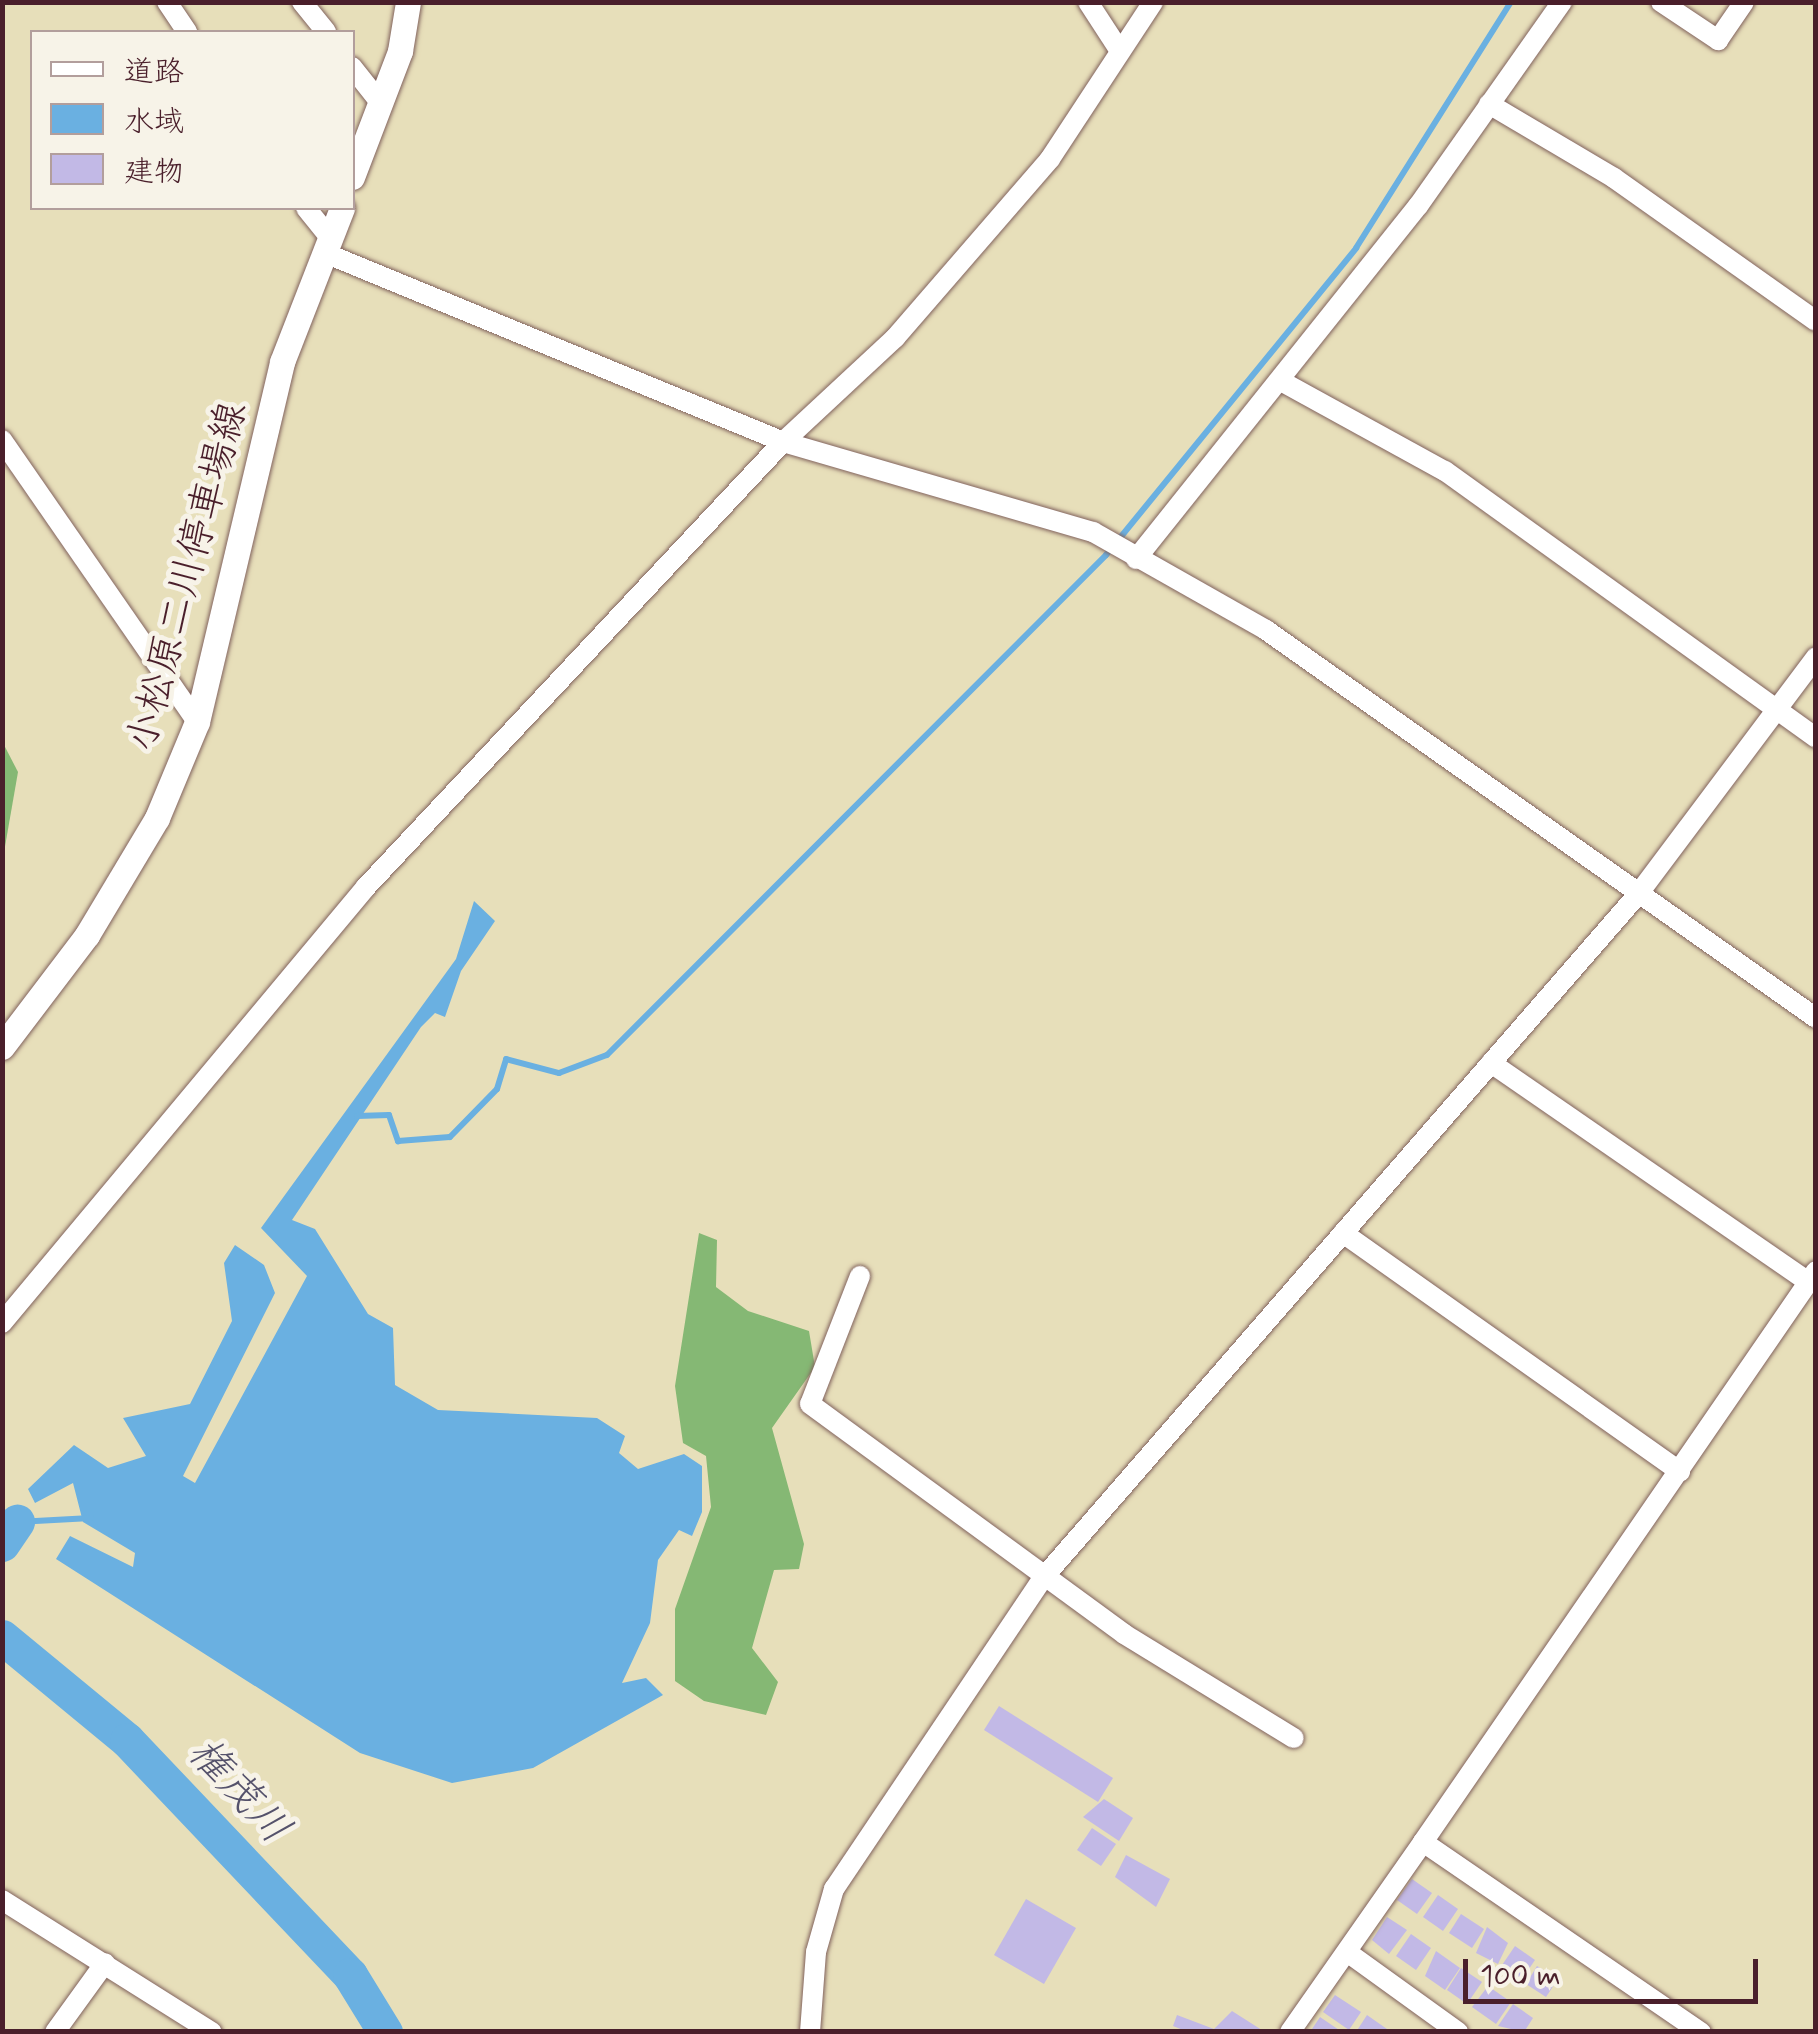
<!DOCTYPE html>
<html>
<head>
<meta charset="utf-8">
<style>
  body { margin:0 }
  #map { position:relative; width:1818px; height:2034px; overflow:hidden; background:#e7dfba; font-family:Mynerve,"Klee One",sans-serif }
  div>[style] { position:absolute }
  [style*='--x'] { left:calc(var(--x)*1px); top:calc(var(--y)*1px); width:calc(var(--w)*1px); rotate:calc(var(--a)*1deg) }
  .forest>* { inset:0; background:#85b874 }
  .water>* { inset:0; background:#6ab0e1 }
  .stream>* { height:6px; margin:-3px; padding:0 3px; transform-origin:3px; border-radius:3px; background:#6ab0e1 }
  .river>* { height:35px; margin:-17.5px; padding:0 17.5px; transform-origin:17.5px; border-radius:17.5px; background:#6ab0e1 }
  .building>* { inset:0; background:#c2b9e6 }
  .roads { filter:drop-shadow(0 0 2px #81625d) drop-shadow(0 0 2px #81625d) }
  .minor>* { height:20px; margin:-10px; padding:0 10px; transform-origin:10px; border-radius:10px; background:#fff }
  .major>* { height:25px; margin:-12.5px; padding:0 12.5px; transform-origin:12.5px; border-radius:12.5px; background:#fff }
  span { translate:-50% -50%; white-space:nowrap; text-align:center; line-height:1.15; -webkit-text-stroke:10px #f7f3e8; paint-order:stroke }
  .street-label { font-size:40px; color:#4a1f2b }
  .water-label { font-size:42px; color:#55526b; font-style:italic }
  .frame { position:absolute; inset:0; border:5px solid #4a1f2b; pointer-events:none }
  .legend { position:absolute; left:30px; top:30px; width:325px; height:180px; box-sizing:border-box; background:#f7f3e8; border:2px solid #b29e9c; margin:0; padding:12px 18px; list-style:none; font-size:30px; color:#4a1f2b }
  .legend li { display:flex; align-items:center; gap:20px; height:50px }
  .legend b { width:50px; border:2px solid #b29e9c }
  .scale { position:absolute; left:1463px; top:1959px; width:295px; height:45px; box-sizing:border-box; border:5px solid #4a1f2b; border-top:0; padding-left:12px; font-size:30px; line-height:35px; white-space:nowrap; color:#4a1f2b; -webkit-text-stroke:8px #f7f3e8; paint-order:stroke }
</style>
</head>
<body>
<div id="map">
  <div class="forest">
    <i style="clip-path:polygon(3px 743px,18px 772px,3px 858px,2px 743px)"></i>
    <i style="clip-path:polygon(699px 1233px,717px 1240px,716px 1287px,748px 1311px,809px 1331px,815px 1367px,772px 1428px,804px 1544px,799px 1569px,774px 1570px,752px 1648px,778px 1682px,766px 1715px,704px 1701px,675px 1681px,675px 1609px,711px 1507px,706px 1456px,683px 1443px,675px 1386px)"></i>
  </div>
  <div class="water">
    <i style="clip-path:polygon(474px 901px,495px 921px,461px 971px,445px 1017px,435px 1013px,421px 1027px,292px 1220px,315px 1229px,368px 1314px,393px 1328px,395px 1385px,438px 1410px,597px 1418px,625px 1436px,619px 1453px,638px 1469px,684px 1454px,702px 1466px,702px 1512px,692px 1536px,679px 1530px,658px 1560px,650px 1623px,622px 1683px,646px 1678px,663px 1695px,533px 1768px,452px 1783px,360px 1753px,56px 1559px,70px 1536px,133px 1567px,135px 1553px,83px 1522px,73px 1483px,35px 1503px,28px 1489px,74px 1445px,108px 1468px,146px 1456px,123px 1418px,190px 1404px,232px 1321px,224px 1263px,235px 1245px,264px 1265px,275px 1293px,183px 1476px,195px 1483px,307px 1276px,261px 1228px,456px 959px)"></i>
  </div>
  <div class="stream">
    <i style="--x:357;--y:1116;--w:32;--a:-2"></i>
    <i style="--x:389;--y:1115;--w:28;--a:71"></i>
    <i style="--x:398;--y:1141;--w:52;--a:-4.4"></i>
    <i style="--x:450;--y:1137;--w:67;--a:-45.6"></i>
    <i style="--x:497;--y:1089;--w:31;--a:-73"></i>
    <i style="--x:506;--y:1059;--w:55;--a:14.8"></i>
    <i style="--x:559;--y:1073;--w:51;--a:-20.6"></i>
    <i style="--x:607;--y:1055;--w:706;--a:-45.06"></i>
    <i style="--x:1106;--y:555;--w:396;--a:-50.8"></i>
    <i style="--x:1356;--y:248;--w:291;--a:-57.8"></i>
    <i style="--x:17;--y:1522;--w:74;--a:-3.1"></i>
  </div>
  <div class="river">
    <i style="--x:2;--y:1544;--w:27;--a:-56"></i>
    <i style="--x:2;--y:1637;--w:162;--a:39.5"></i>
    <i style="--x:127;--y:1740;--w:324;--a:46.5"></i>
    <i style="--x:350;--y:1975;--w:67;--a:58.4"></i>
  </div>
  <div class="building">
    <i style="clip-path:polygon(999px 1706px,1113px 1778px,1098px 1802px,984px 1730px)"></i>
    <i style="clip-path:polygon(1104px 1799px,1133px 1818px,1119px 1841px,1083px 1817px)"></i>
    <i style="clip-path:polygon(1092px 1828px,1116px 1844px,1101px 1866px,1077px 1850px)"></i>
    <i style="clip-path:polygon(1126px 1855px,1170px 1879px,1156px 1907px,1115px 1877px)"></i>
    <i style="clip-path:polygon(1412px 1879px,1432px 1893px,1417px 1914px,1397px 1900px)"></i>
    <i style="clip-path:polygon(1438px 1895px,1458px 1909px,1443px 1931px,1423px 1917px)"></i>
    <i style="clip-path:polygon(1026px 1899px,1076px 1928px,1044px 1984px,994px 1955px)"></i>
    <i style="clip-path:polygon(1461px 1914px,1484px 1929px,1472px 1948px,1449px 1933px)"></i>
    <i style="clip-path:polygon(1387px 1917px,1407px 1930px,1389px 1954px,1372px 1940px)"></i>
    <i style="clip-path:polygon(1487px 1927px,1508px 1943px,1498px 1964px,1476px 1953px)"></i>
    <i style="clip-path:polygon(1411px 1934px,1431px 1948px,1416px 1970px,1396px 1956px)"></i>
    <i style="clip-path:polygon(1515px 1946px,1535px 1960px,1520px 1982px,1500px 1968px)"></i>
    <i style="clip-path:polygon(1436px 1951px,1460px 1968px,1445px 1990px,1425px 1976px)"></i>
    <i style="clip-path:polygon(1537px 1966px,1558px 1979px,1546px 1997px,1526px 1984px)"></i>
    <i style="clip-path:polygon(1461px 1968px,1482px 1982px,1467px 2004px,1447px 1990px)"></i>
    <i style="clip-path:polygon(1488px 1986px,1511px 2002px,1496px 2024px,1472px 2007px)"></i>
    <i style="clip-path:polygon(1335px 1995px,1361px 2012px,1349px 2030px,1323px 2012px)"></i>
    <i style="clip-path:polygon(1513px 2004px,1533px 2018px,1524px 2032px,1498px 2026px)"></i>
    <i style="clip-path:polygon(1232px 2011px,1265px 2032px,1188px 2032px,1173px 2026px,1177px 2015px,1214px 2029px)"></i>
    <i style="clip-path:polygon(1367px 2015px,1387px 2029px,1386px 2032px,1356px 2032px)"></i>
    <i style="clip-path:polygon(1320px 2017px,1342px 2032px,1310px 2032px)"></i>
  </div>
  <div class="roads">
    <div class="minor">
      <i style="--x:167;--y:2;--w:36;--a:56"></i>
      <i style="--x:302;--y:2;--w:38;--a:51"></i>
      <i style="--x:1088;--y:2;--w:55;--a:56.9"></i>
      <i style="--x:1661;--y:2;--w:69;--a:33.7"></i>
      <i style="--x:1718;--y:40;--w:46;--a:-55.6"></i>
      <i style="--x:352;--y:67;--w:43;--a:51.5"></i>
      <i style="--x:1489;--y:104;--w:145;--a:30.6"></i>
      <i style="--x:1614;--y:178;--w:247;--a:35.3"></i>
      <i style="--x:306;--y:208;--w:40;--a:51"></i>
      <i style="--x:325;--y:253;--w:495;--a:22.4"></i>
      <i style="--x:783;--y:442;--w:323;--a:16.2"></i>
      <i style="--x:1093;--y:532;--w:199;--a:29.5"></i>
      <i style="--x:1266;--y:630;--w:673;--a:35.2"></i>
      <i style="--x:1281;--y:381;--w:187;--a:28.8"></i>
      <i style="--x:1445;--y:471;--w:457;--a:35.7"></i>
      <i style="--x:2;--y:440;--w:343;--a:55.3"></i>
      <i style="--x:1136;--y:559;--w:452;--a:-51.4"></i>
      <i style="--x:1418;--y:206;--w:250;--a:-54.8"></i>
      <i style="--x:1491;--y:1063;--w:385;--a:34.6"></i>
      <i style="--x:1343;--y:1233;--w:413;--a:35.3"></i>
      <i style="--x:860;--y:1276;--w:137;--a:111.3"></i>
      <i style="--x:810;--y:1404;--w:389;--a:36.2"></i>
      <i style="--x:1124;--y:1634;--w:199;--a:31.5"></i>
      <i style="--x:2;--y:1323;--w:568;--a:-50.14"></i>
      <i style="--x:366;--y:887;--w:610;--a:-46.86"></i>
      <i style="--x:783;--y:442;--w:153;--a:-42.9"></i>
      <i style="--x:895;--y:338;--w:237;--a:-49.1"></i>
      <i style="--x:1050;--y:159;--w:188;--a:-56.7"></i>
      <i style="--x:1423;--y:1842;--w:693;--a:-55.46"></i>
      <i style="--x:2;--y:1900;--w:248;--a:32.2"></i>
      <i style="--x:1347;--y:1952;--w:137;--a:35.8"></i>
      <i style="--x:55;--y:2032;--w:85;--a:-54.1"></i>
      <i style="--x:810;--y:2032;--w:80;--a:-85.7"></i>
      <i style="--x:816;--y:1952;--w:66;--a:-74.1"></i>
      <i style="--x:834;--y:1889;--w:375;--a:-56.1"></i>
      <i style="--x:1043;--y:1578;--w:908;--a:-48.97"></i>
      <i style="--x:1639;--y:893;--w:295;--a:-53.1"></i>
      <i style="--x:1290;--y:2032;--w:232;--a:-55"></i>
      <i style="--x:1423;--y:1842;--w:337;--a:34.4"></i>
    </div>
    <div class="major">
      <i style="--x:352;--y:177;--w:135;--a:-69.1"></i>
      <i style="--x:400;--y:51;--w:50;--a:-80.7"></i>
      <i style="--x:2;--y:1047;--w:141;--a:-52.8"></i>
      <i style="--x:87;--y:935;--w:136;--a:-59.1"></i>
      <i style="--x:157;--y:818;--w:104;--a:-67.4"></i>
      <i style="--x:197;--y:722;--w:370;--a:-76.7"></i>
      <i style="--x:282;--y:362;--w:165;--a:-68.7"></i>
    </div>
  </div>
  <div class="street-label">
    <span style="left:188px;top:577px;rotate:-75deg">小松原二川停車場線</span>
  </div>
  <div class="water-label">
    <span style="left:238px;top:1792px;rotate:47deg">権茂川</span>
  </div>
  <div class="frame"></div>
  <ul class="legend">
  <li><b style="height:12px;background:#fff"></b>道路</li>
  <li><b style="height:28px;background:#6ab0e1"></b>水域</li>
  <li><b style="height:28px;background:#c2b9e6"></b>建物</li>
  </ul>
  <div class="scale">100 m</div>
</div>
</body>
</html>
